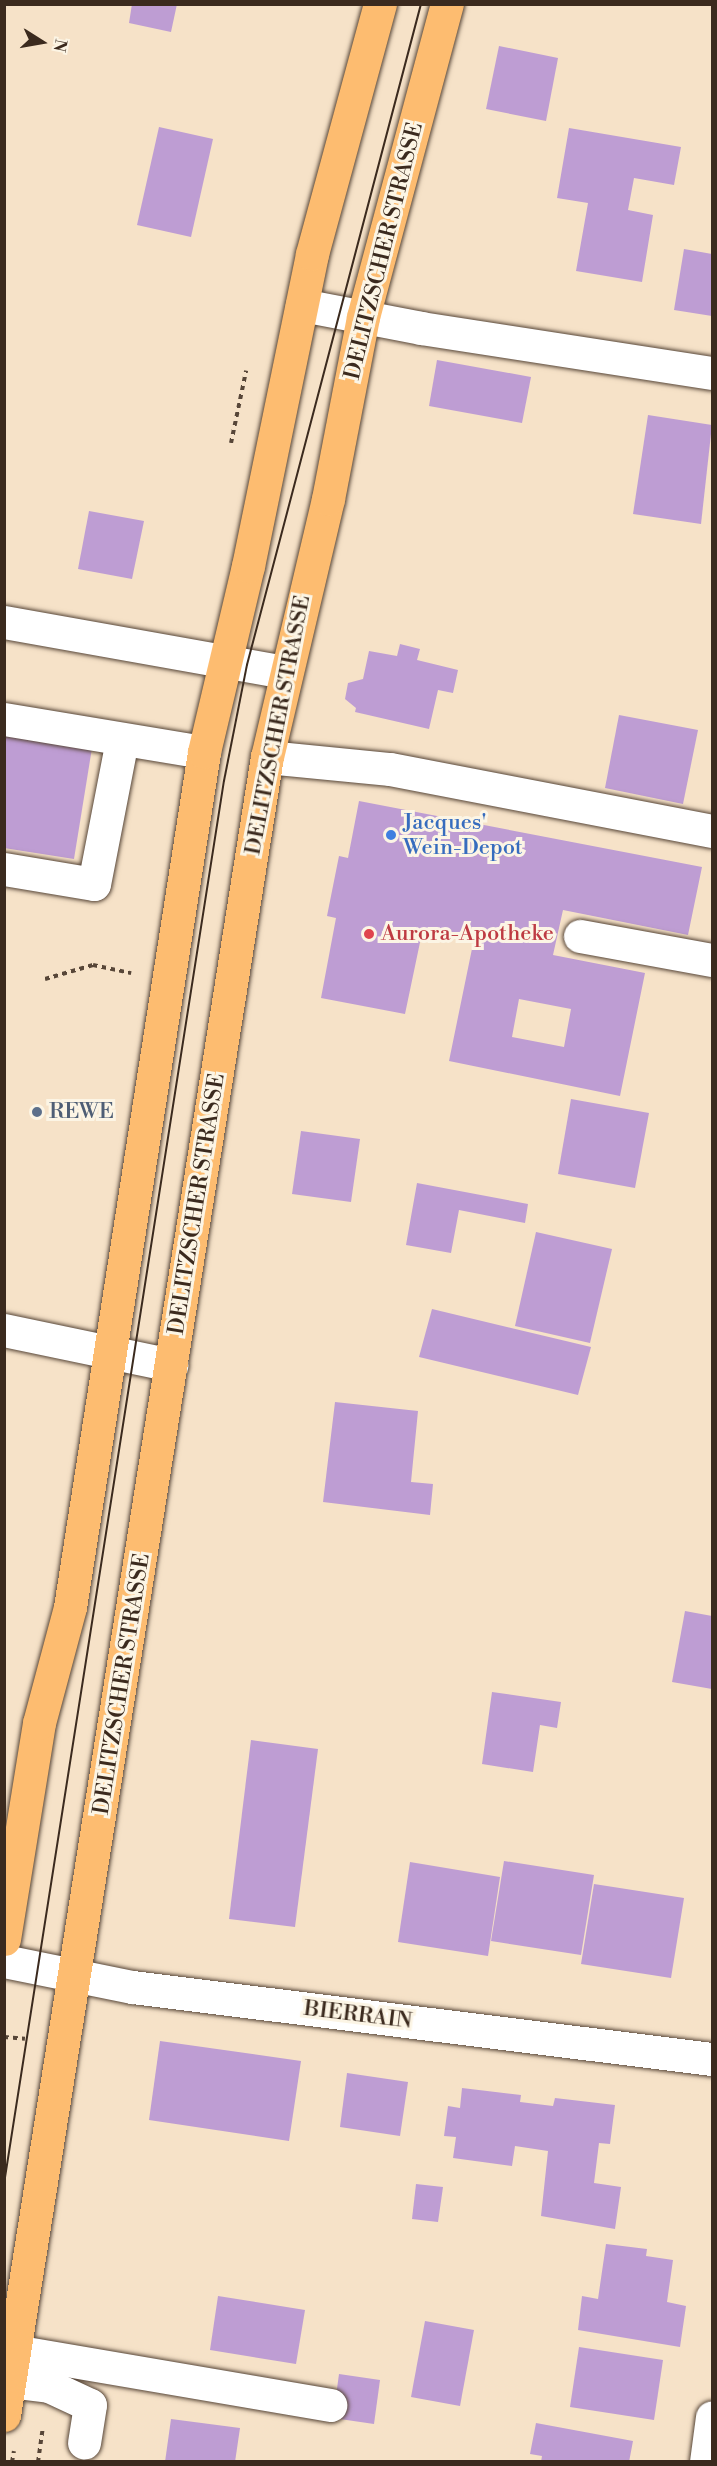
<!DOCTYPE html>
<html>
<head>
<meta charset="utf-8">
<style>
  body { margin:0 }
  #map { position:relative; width:717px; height:2466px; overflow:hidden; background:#f6e2c8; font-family:"Libre Bodoni",serif }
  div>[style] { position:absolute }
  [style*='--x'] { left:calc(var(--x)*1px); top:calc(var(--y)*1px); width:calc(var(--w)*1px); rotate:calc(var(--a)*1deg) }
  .building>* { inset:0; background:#be9dd3 }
  .path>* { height:4px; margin-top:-2px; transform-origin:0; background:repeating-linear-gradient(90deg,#574638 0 4.5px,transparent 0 9px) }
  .roads { filter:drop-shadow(0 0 2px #574638) drop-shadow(0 0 2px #574638) }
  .minor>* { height:33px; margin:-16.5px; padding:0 16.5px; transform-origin:16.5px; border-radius:16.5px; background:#fff }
  .major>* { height:33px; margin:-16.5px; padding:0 16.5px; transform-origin:16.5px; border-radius:16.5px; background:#fdbc70 }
  .tram>* { height:1.5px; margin:-0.75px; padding:0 0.75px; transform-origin:0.75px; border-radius:0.75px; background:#3b2a1e }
  .dots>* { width:16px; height:16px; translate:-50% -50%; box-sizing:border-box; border:3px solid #fcf5e5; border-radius:50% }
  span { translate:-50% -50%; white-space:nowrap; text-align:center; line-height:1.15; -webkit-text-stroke:6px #fcf5e5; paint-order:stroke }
  .street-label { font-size:22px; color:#3b2a1e }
  .shop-label { font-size:22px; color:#366cbe }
  .left { translate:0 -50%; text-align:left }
  .health-label { font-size:22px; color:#be3a42 }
  .service-label { font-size:22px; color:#4e5e75 }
  .frame { position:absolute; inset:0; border:6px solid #3b2a1e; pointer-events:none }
  .north { position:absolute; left:12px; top:12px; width:60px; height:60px; -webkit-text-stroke:4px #fcf5e5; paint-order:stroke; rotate:101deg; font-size:16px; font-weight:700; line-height:24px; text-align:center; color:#3b2a1e }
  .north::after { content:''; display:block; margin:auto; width:21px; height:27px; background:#3b2a1e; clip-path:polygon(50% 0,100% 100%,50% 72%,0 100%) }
</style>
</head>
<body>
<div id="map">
  <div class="building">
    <i style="clip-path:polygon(132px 4px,177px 4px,171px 32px,129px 23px)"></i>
    <i style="clip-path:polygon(499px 46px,558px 58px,546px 121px,486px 109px)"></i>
    <i style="clip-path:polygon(159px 127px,213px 139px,191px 237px,137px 225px)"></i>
    <i style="clip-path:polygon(569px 128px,681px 147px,674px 185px,634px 178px,628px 210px,653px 215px,642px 282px,576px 271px,588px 203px,557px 198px)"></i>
    <i style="clip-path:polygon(684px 249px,712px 254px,712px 316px,674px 310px)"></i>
    <i style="clip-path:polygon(437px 360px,531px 377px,522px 423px,429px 406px)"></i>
    <i style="clip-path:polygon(648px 415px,712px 425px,701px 524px,633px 514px)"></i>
    <i style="clip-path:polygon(89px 511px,144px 521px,132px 579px,78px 569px)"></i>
    <i style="clip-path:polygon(400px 644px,420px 649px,417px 660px,458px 670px,453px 693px,438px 690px,429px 729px,355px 712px,356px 708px,345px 699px,348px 683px,363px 679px,369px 651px,397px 656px)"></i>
    <i style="clip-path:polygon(619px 715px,698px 730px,683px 804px,605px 788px)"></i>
    <i style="clip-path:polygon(4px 734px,92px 748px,74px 859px,4px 848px)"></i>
    <i style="clip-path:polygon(evenodd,359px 801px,702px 867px,688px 935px,563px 910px,553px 955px,645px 973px,620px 1096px,449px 1061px,474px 939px,423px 928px,405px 1014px,321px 998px,336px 918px,327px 916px,339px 856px,348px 858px,359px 801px,519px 999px,571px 1009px,564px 1047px,512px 1037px,519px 999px)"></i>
    <i style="clip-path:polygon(571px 1099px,649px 1113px,635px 1188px,558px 1174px)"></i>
    <i style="clip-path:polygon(301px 1131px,360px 1139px,351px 1202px,292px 1194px)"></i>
    <i style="clip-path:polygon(417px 1183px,528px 1204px,525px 1223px,459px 1210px,451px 1253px,406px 1245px)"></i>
    <i style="clip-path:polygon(536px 1232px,612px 1249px,590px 1343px,515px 1326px)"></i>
    <i style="clip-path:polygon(432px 1309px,591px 1347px,578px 1395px,419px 1357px)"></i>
    <i style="clip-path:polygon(335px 1402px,418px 1411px,411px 1482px,433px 1484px,430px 1515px,323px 1502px)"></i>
    <i style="clip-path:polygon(685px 1611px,712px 1616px,712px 1689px,672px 1682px)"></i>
    <i style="clip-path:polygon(492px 1692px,561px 1702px,557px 1728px,540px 1725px,533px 1772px,482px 1764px)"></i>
    <i style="clip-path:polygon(251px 1740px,318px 1749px,295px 1927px,229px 1919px)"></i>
    <i style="clip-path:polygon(504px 1861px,594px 1875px,581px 1955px,491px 1941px)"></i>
    <i style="clip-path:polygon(410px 1862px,500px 1877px,488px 1956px,398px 1942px)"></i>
    <i style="clip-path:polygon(594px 1884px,684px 1898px,671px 1978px,581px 1964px)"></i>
    <i style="clip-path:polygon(160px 2041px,301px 2061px,289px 2141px,149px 2120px)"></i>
    <i style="clip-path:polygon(347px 2073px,408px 2082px,400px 2136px,340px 2127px)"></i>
    <i style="clip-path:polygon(462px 2088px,521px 2095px,520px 2102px,553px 2106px,555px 2098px,615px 2105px,610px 2144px,599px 2143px,594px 2183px,621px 2187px,615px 2229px,541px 2216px,548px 2151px,515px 2146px,512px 2166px,453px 2158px,456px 2137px,444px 2136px,448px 2106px,460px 2108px)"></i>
    <i style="clip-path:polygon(416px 2184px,443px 2187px,438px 2222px,412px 2219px)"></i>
    <i style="clip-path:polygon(606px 2244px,647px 2249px,646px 2256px,673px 2260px,667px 2302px,686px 2306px,680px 2347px,578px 2330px,582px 2296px,598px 2299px)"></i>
    <i style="clip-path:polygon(218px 2296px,305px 2310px,296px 2364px,210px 2350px)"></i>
    <i style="clip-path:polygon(425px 2321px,474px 2330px,460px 2406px,411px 2397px)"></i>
    <i style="clip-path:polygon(579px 2347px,663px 2360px,654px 2420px,570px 2407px)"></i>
    <i style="clip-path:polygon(339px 2374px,380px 2380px,374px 2424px,333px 2418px)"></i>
    <i style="clip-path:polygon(171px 2419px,240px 2428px,235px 2462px,165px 2462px)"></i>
    <i style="clip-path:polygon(536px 2423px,633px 2441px,629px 2462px,541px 2462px,542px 2456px,530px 2454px)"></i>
  </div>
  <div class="path">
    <i style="--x:231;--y:443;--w:74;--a:-78.2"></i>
    <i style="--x:45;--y:979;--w:50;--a:-16.3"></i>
    <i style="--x:93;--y:965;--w:39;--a:12"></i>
    <i style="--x:4;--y:2037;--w:21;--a:5"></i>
    <i style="--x:12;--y:2462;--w:11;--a:-80"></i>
    <i style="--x:38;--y:2462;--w:35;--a:-82"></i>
  </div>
  <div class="roads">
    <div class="minor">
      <i style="--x:302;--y:305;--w:121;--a:10.9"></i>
      <i style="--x:421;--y:328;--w:294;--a:8.8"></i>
      <i style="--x:4;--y:622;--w:285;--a:10.1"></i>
      <i style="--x:4;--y:719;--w:203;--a:9.4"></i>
      <i style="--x:267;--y:757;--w:124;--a:5.6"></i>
      <i style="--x:390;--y:769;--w:328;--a:10.9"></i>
      <i style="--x:4;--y:869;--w:91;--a:9.5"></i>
      <i style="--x:94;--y:884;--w:147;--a:-79"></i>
      <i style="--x:580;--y:936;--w:134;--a:10.3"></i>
      <i style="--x:4;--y:1330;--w:171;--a:11.8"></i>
      <i style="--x:4;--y:1961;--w:131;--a:11.5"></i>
      <i style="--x:132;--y:1987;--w:584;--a:7.08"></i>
      <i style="--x:14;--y:2351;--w:321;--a:9.7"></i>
      <i style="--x:10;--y:2381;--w:39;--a:7"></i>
      <i style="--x:49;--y:2386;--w:45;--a:24.9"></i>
      <i style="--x:90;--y:2405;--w:38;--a:99"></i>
      <i style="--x:706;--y:2462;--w:45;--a:-82.4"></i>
    </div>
    <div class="major">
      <i style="--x:4;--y:1939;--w:219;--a:-80.8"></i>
      <i style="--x:39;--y:1723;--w:120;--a:-75"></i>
      <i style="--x:70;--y:1607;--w:865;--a:-81.09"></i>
      <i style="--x:204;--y:752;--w:191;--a:-76.7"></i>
      <i style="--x:248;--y:566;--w:318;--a:-78.4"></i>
      <i style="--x:312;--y:254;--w:259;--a:-74.8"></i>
      <i style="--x:4;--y:2415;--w:1679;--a:-80.99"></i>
      <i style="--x:267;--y:757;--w:265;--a:-76.7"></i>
      <i style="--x:328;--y:499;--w:185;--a:-79.1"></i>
      <i style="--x:363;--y:317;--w:324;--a:-75"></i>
    </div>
  </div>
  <div class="tram">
    <i style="--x:4;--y:2184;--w:1420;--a:-81.09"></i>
    <i style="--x:224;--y:781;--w:118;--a:-78.8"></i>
    <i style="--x:247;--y:665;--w:684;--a:-75.25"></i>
  </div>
  <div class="dots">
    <i style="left:391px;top:835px;background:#3f7fe0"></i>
    <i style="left:369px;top:934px;background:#e0444e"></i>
    <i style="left:37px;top:1112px;background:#5c6f8a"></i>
  </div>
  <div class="street-label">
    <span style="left:384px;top:251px;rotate:-76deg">DELITZSCHER STRASSE</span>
    <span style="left:278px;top:725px;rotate:-79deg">DELITZSCHER STRASSE</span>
    <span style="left:197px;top:1204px;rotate:-81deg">DELITZSCHER STRASSE</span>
    <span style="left:122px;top:1684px;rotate:-81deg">DELITZSCHER STRASSE</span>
    <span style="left:358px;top:2015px;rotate:7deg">BIERRAIN</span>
  </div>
  <div class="shop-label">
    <span class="left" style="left:403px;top:835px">Jacques'<br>Wein-Depot</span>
  </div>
  <div class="health-label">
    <span class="left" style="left:381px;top:934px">Aurora-Apotheke</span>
  </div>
  <div class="service-label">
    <span class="left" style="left:49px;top:1112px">REWE</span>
  </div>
  <div class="frame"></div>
  <div class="north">N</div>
</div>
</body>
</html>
